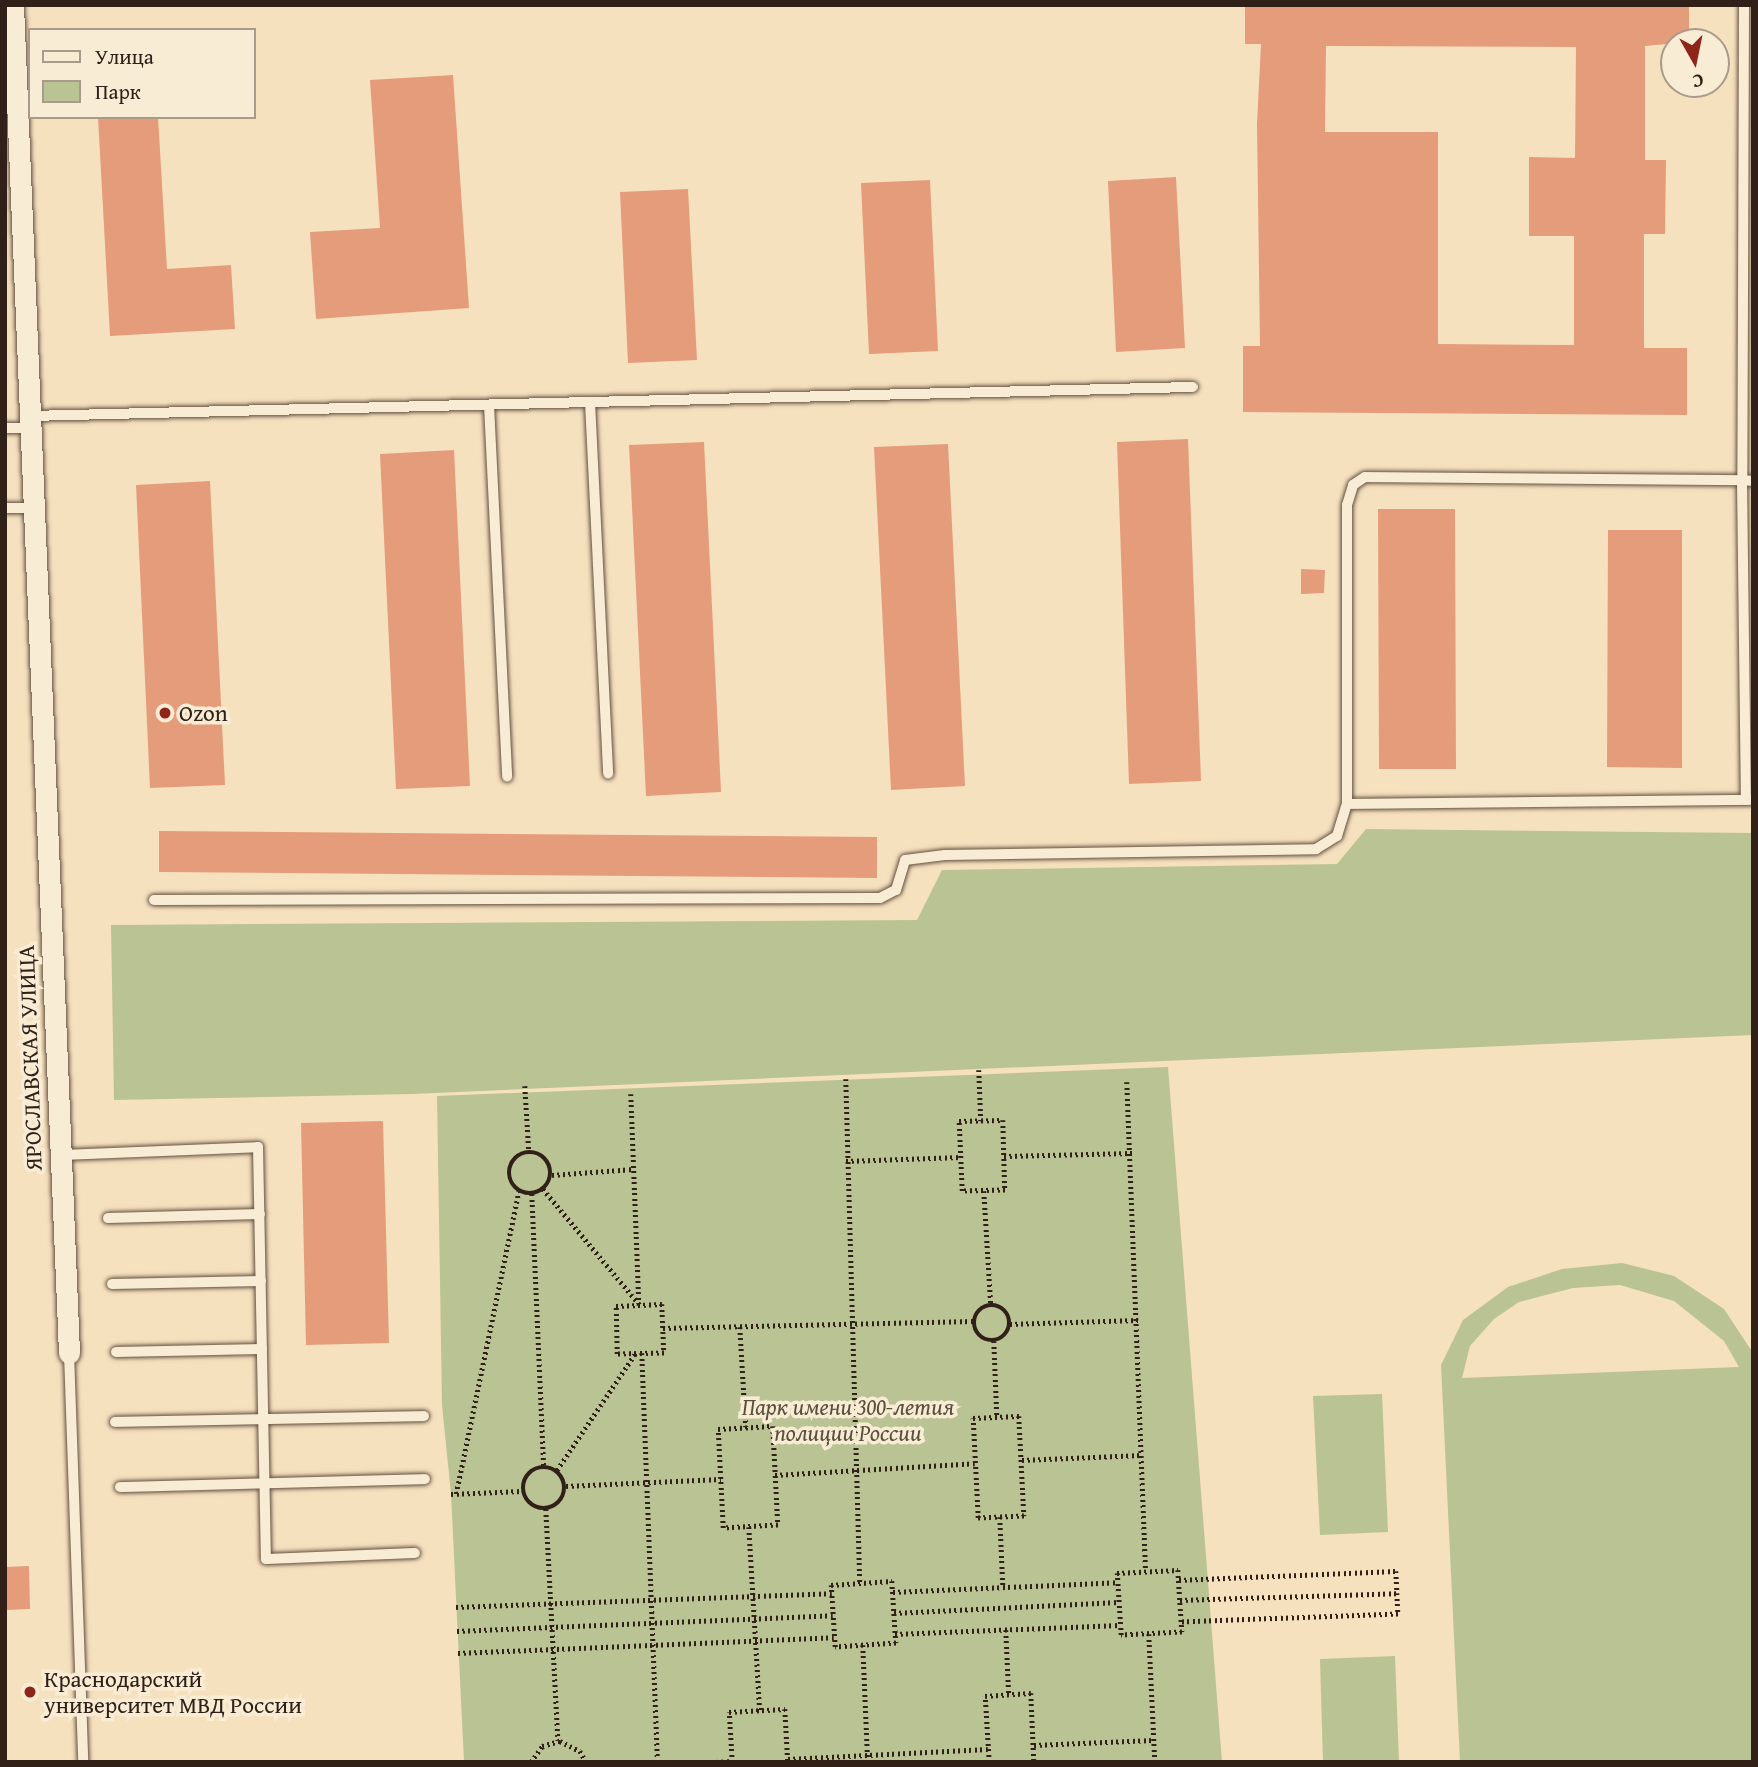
<!DOCTYPE html>
<html>
<head>
<meta charset="utf-8">
<style>
  body { margin:0 }
  #map { position:relative; width:1758px; height:1767px; overflow:hidden; background:#f6e1be; font-family:"Gentium Book Plus",serif }
  div>[style] { position:absolute }
  [style*='--x'] { left:calc(var(--x)*1px); top:calc(var(--y)*1px); width:calc(var(--w)*1px); rotate:calc(var(--a)*1deg) }
  .green>* { inset:0; background:#bac393 }
  .building>* { inset:0; background:#e59c7b }
  .path>* { height:4.5px; margin-top:-2.25px; transform-origin:0; background:repeating-linear-gradient(90deg,#302018 0 2px,transparent 0 5.5px) }
  .path>.ring { margin:-2.25px; padding:0; box-sizing:content-box; background:none; border:4.5px solid #302018; border-radius:50% }
  .roads { filter:drop-shadow(0 0 2px #625042) drop-shadow(0 0 2px #625042) }
  .lane>* { height:10px; margin:-5px; padding:0 5px; transform-origin:5px; border-radius:5px; background:#f9ecd5 }
  .street>* { height:21px; margin:-10.5px; padding:0 10.5px; transform-origin:10.5px; border-radius:10.5px; background:#f9ecd5 }
  .dots>* { width:19px; height:19px; translate:-50% -50%; box-sizing:border-box; border:4px solid #f9ecd5; border-radius:50% }
  span { translate:-50% -50%; white-space:nowrap; text-align:center; line-height:1.15; -webkit-text-stroke:7px #f9ecd5; paint-order:stroke }
  .poi-label { font-size:23px; color:#302018 }
  .left { translate:0 -50%; text-align:left }
  .street-label { font-size:23px; color:#302018 }
  .park-label { font-size:23px; color:#59513d; font-style:italic }
  .frame { position:absolute; inset:0; border:7px solid #302018; pointer-events:none }
  .legend { position:absolute; left:28px; top:28px; width:228px; height:91px; box-sizing:border-box; background:#f9ecd5; border:2px solid #a99a89; margin:0; padding:9px 12px; list-style:none; font-size:21px; color:#302018 }
  .legend li { display:flex; align-items:center; gap:14px; height:35px }
  .legend b { width:35px; border:2px solid #a99a89 }
  .north { position:absolute; left:1660px; top:28px; width:70px; height:70px; box-sizing:border-box; background:#f9ecd5; border:2px solid #a99a89; border-radius:50%; rotate:171deg; font-size:19px; font-weight:700; line-height:28px; text-align:center; color:#302018 }
  .north::after { content:''; display:block; margin:auto; width:24px; height:32px; background:#8f2418; clip-path:polygon(50% 0,100% 100%,50% 72%,0 100%) }
</style>
</head>
<body>
<div id="map">
  <div class="green">
    <i style="clip-path:polygon(1366px 829px,1753px 833px,1753px 1035px,412px 1094px,114px 1100px,111px 925px,917px 920px,942px 870px,1337px 864px)"></i>
    <i style="clip-path:polygon(1168px 1067px,1222px 1762px,464px 1762px,451px 1494px,442px 1405px,437px 1096px)"></i>
    <i style="clip-path:polygon(evenodd,1622px 1263px,1674px 1276px,1724px 1309px,1753px 1353px,1753px 1762px,1460px 1762px,1441px 1365px,1463px 1320px,1508px 1287px,1562px 1269px,1622px 1263px,1620px 1285px,1674px 1301px,1724px 1341px,1739px 1367px,1462px 1378px,1470px 1346px,1494px 1319px,1519px 1302px,1573px 1288px,1620px 1285px)"></i>
    <i style="clip-path:polygon(1382px 1394px,1388px 1532px,1320px 1535px,1313px 1396px)"></i>
    <i style="clip-path:polygon(1395px 1656px,1399px 1762px,1323px 1762px,1320px 1659px)"></i>
  </div>
  <div class="building">
    <i style="clip-path:polygon(evenodd,1245px 5px,1689px 5px,1689px 42px,1645px 46px,1645px 160px,1666px 160px,1665px 234px,1644px 234px,1644px 348px,1687px 348px,1687px 415px,1243px 412px,1243px 346px,1260px 346px,1257px 124px,1261px 44px,1245px 44px,1245px 5px,1326px 46px,1576px 47px,1575px 158px,1529px 157px,1529px 236px,1574px 236px,1574px 345px,1438px 344px,1438px 132px,1325px 132px,1326px 46px)"></i>
    <i style="clip-path:polygon(453px 75px,469px 308px,316px 319px,310px 232px,380px 228px,370px 80px)"></i>
    <i style="clip-path:polygon(98px 117px,158px 117px,167px 269px,231px 265px,235px 329px,110px 336px)"></i>
    <i style="clip-path:polygon(1176px 177px,1185px 348px,1116px 352px,1108px 181px)"></i>
    <i style="clip-path:polygon(930px 180px,938px 351px,869px 354px,861px 183px)"></i>
    <i style="clip-path:polygon(688px 189px,697px 360px,628px 363px,620px 192px)"></i>
    <i style="clip-path:polygon(1188px 439px,1201px 781px,1129px 784px,1117px 442px)"></i>
    <i style="clip-path:polygon(704px 442px,721px 792px,646px 796px,629px 445px)"></i>
    <i style="clip-path:polygon(948px 444px,965px 786px,891px 790px,874px 447px)"></i>
    <i style="clip-path:polygon(454px 450px,470px 786px,396px 789px,380px 454px)"></i>
    <i style="clip-path:polygon(210px 481px,225px 785px,150px 788px,136px 485px)"></i>
    <i style="clip-path:polygon(1378px 509px,1455px 509px,1456px 769px,1379px 769px)"></i>
    <i style="clip-path:polygon(1608px 530px,1682px 530px,1682px 768px,1607px 767px)"></i>
    <i style="clip-path:polygon(1301px 569px,1325px 570px,1324px 593px,1301px 594px)"></i>
    <i style="clip-path:polygon(159px 831px,877px 837px,877px 878px,159px 872px)"></i>
    <i style="clip-path:polygon(383px 1121px,389px 1343px,306px 1345px,301px 1123px)"></i>
    <i style="clip-path:polygon(29px 1566px,30px 1609px,5px 1610px,5px 1567px)"></i>
  </div>
  <div class="path">
    <i style="--x:979;--y:1070;--w:51;--a:87.8"></i>
    <i style="--x:846;--y:1079;--w:504;--a:88.41"></i>
    <i style="--x:1127;--y:1082;--w:489;--a:87.8"></i>
    <i style="--x:525;--y:1086;--w:66;--a:86.5"></i>
    <i style="--x:631;--y:1094;--w:210;--a:87.8"></i>
    <i style="--x:1003;--y:1120;--w:70;--a:88.4"></i>
    <i style="--x:1005;--y:1190;--w:43;--a:178.7"></i>
    <i style="--x:962;--y:1191;--w:70;--a:-92.5"></i>
    <i style="--x:959;--y:1121;--w:44;--a:-1.3"></i>
    <i class="ring" style="left:509px;top:1152px;width:37.5px;height:37.5px"></i>
    <i style="--x:1004;--y:1156;--w:128;--a:-1.3"></i>
    <i style="--x:846;--y:1161;--w:115;--a:-2"></i>
    <i style="--x:552;--y:1175;--w:82;--a:-4.2"></i>
    <i style="--x:543;--y:1189;--w:150;--a:50.1"></i>
    <i style="--x:984;--y:1191;--w:114;--a:86.5"></i>
    <i style="--x:532;--y:1194;--w:273;--a:87.5"></i>
    <i style="--x:662;--y:1304;--w:49;--a:87.7"></i>
    <i style="--x:664;--y:1353;--w:47;--a:178.8"></i>
    <i style="--x:617;--y:1354;--w:48;--a:-91.2"></i>
    <i style="--x:616;--y:1306;--w:46;--a:-2.5"></i>
    <i class="ring" style="left:974px;top:1305px;width:31.5px;height:31.5px"></i>
    <i style="--x:1010;--y:1324;--w:128;--a:-1.8"></i>
    <i style="--x:740;--y:1327;--w:100;--a:86.6"></i>
    <i style="--x:663;--y:1328;--w:311;--a:-1.3"></i>
    <i style="--x:994;--y:1341;--w:76;--a:87.7"></i>
    <i style="--x:642;--y:1353;--w:409;--a:87.8"></i>
    <i style="--x:1019;--y:1416;--w:100;--a:87.1"></i>
    <i style="--x:1024;--y:1516;--w:46;--a:177.5"></i>
    <i style="--x:978;--y:1518;--w:100;--a:-92.9"></i>
    <i style="--x:973;--y:1418;--w:46;--a:-2.5"></i>
    <i style="--x:773;--y:1426;--w:99;--a:87.1"></i>
    <i style="--x:778;--y:1525;--w:55;--a:176.9"></i>
    <i style="--x:723;--y:1528;--w:99;--a:-92.9"></i>
    <i style="--x:718;--y:1429;--w:55;--a:-3.1"></i>
    <i style="--x:1022;--y:1460;--w:120;--a:-2.4"></i>
    <i class="ring" style="left:523px;top:1467px;width:37.5px;height:37.5px"></i>
    <i style="--x:557;--y:1470;--w:140;--a:-56.1"></i>
    <i style="--x:775;--y:1475;--w:200;--a:-3.4"></i>
    <i style="--x:566;--y:1486;--w:155;--a:-2.6"></i>
    <i style="--x:451;--y:1494;--w:72;--a:-2.4"></i>
    <i style="--x:456;--y:1494;--w:309;--a:-78.3"></i>
    <i style="--x:546;--y:1509;--w:232;--a:87"></i>
    <i style="--x:1000;--y:1517;--w:70;--a:87.5"></i>
    <i style="--x:749;--y:1527;--w:184;--a:86.6"></i>
    <i style="--x:1178;--y:1570;--w:62;--a:86.3"></i>
    <i style="--x:1182;--y:1632;--w:61;--a:177.2"></i>
    <i style="--x:1121;--y:1635;--w:62;--a:-93.7"></i>
    <i style="--x:1117;--y:1573;--w:61;--a:-2.8"></i>
    <i style="--x:1179;--y:1580;--w:217;--a:-2.4"></i>
    <i style="--x:1396;--y:1571;--w:22;--a:87"></i>
    <i style="--x:1397;--y:1593;--w:21;--a:87"></i>
    <i style="--x:1398;--y:1614;--w:217;--a:177.9"></i>
    <i style="--x:892;--y:1581;--w:62;--a:86.3"></i>
    <i style="--x:896;--y:1643;--w:61;--a:176.2"></i>
    <i style="--x:835;--y:1647;--w:62;--a:-93.7"></i>
    <i style="--x:831;--y:1585;--w:61;--a:-3.8"></i>
    <i style="--x:893;--y:1592;--w:225;--a:-2.5"></i>
    <i style="--x:1180;--y:1600;--w:217;--a:-1.8"></i>
    <i style="--x:456;--y:1607;--w:376;--a:-2.1"></i>
    <i style="--x:894;--y:1613;--w:225;--a:-2.8"></i>
    <i style="--x:1006;--y:1630;--w:65;--a:87.4"></i>
    <i style="--x:457;--y:1631;--w:376;--a:-2.4"></i>
    <i style="--x:895;--y:1634;--w:225;--a:-2.3"></i>
    <i style="--x:1149;--y:1634;--w:128;--a:87.3"></i>
    <i style="--x:863;--y:1645;--w:117;--a:87.6"></i>
    <i style="--x:458;--y:1653;--w:376;--a:-2.4"></i>
    <i style="--x:1034;--y:1745;--w:120;--a:-2.4"></i>
    <i style="--x:788;--y:1759;--w:200;--a:-2.9"></i>
    <i style="--x:531;--y:1762;--w:19;--a:-55"></i>
    <i style="--x:542;--y:1746;--w:19;--a:-16"></i>
    <i style="--x:560;--y:1741;--w:22;--a:27"></i>
    <i style="--x:580;--y:1751;--w:13;--a:61"></i>
    <i style="--x:716;--y:1762;--w:16;--a:-4"></i>
    <i style="--x:732;--y:1762;--w:50;--a:-93.4"></i>
    <i style="--x:729;--y:1712;--w:56;--a:-3.1"></i>
    <i style="--x:785;--y:1709;--w:53;--a:86.8"></i>
    <i style="--x:989;--y:1762;--w:66;--a:-93.5"></i>
    <i style="--x:985;--y:1696;--w:46;--a:-3.7"></i>
    <i style="--x:1031;--y:1693;--w:69;--a:87.5"></i>
  </div>
  <div class="roads">
    <div class="lane">
      <i style="--x:1744;--y:5;--w:475;--a:90.2"></i>
      <i style="--x:1742;--y:480;--w:11;--a:5"></i>
      <i style="--x:590;--y:402;--w:372;--a:87.2"></i>
      <i style="--x:489;--y:405;--w:372;--a:87.2"></i>
      <i style="--x:29;--y:416;--w:1164;--a:-1.43"></i>
      <i style="--x:5;--y:428;--w:25;--a:0"></i>
      <i style="--x:5;--y:508;--w:28;--a:0"></i>
      <i style="--x:1347;--y:804;--w:406;--a:-0.6"></i>
      <i style="--x:154;--y:900;--w:726;--a:-0.16"></i>
      <i style="--x:880;--y:898;--w:18;--a:-27"></i>
      <i style="--x:896;--y:890;--w:31;--a:-73"></i>
      <i style="--x:905;--y:860;--w:40;--a:-7.1"></i>
      <i style="--x:945;--y:855;--w:371;--a:-0.9"></i>
      <i style="--x:1316;--y:849;--w:25;--a:-32"></i>
      <i style="--x:1337;--y:836;--w:34;--a:-73"></i>
      <i style="--x:1347;--y:804;--w:299;--a:-90"></i>
      <i style="--x:1347;--y:505;--w:21;--a:-73"></i>
      <i style="--x:1353;--y:485;--w:14;--a:-34"></i>
      <i style="--x:1365;--y:477;--w:377;--a:0.5"></i>
      <i style="--x:1742;--y:480;--w:320;--a:89.3"></i>
      <i style="--x:61;--y:1155;--w:197;--a:-2.3"></i>
      <i style="--x:258;--y:1147;--w:412;--a:88.9"></i>
      <i style="--x:266;--y:1559;--w:149;--a:-2.3"></i>
      <i style="--x:108;--y:1218;--w:152;--a:-1.5"></i>
      <i style="--x:112;--y:1284;--w:149;--a:-1.2"></i>
      <i style="--x:116;--y:1352;--w:146;--a:-1.2"></i>
      <i style="--x:69;--y:1353;--w:409;--a:88"></i>
      <i style="--x:115;--y:1422;--w:309;--a:-1.1"></i>
      <i style="--x:120;--y:1487;--w:305;--a:-1.5"></i>
    </div>
    <div class="street">
      <i style="--x:13;--y:5;--w:1349;--a:87.62"></i>
    </div>
  </div>
  <div class="dots">
    <i style="left:165px;top:713px;background:#8f2418"></i>
    <i style="left:30px;top:1692px;background:#8f2418"></i>
  </div>
  <div class="poi-label">
    <span class="left" style="left:179px;top:713px">Ozon</span>
    <span class="left" style="left:44px;top:1692px">Краснодарский<br>университет МВД России</span>
  </div>
  <div class="street-label">
    <span style="left:30px;top:1058px;rotate:-92deg">ЯРОСЛАВСКАЯ УЛИЦА</span>
  </div>
  <div class="park-label">
    <span style="left:848px;top:1420px">Парк имени 300-летия<br>полиции России</span>
  </div>
  <div class="frame"></div>
  <ul class="legend">
  <li><b style="height:9px;background:#f9ecd5"></b>Улица</li>
  <li><b style="height:19px;background:#bac393"></b>Парк</li>
  </ul>
  <div class="north">С</div>
</div>
</body>
</html>
